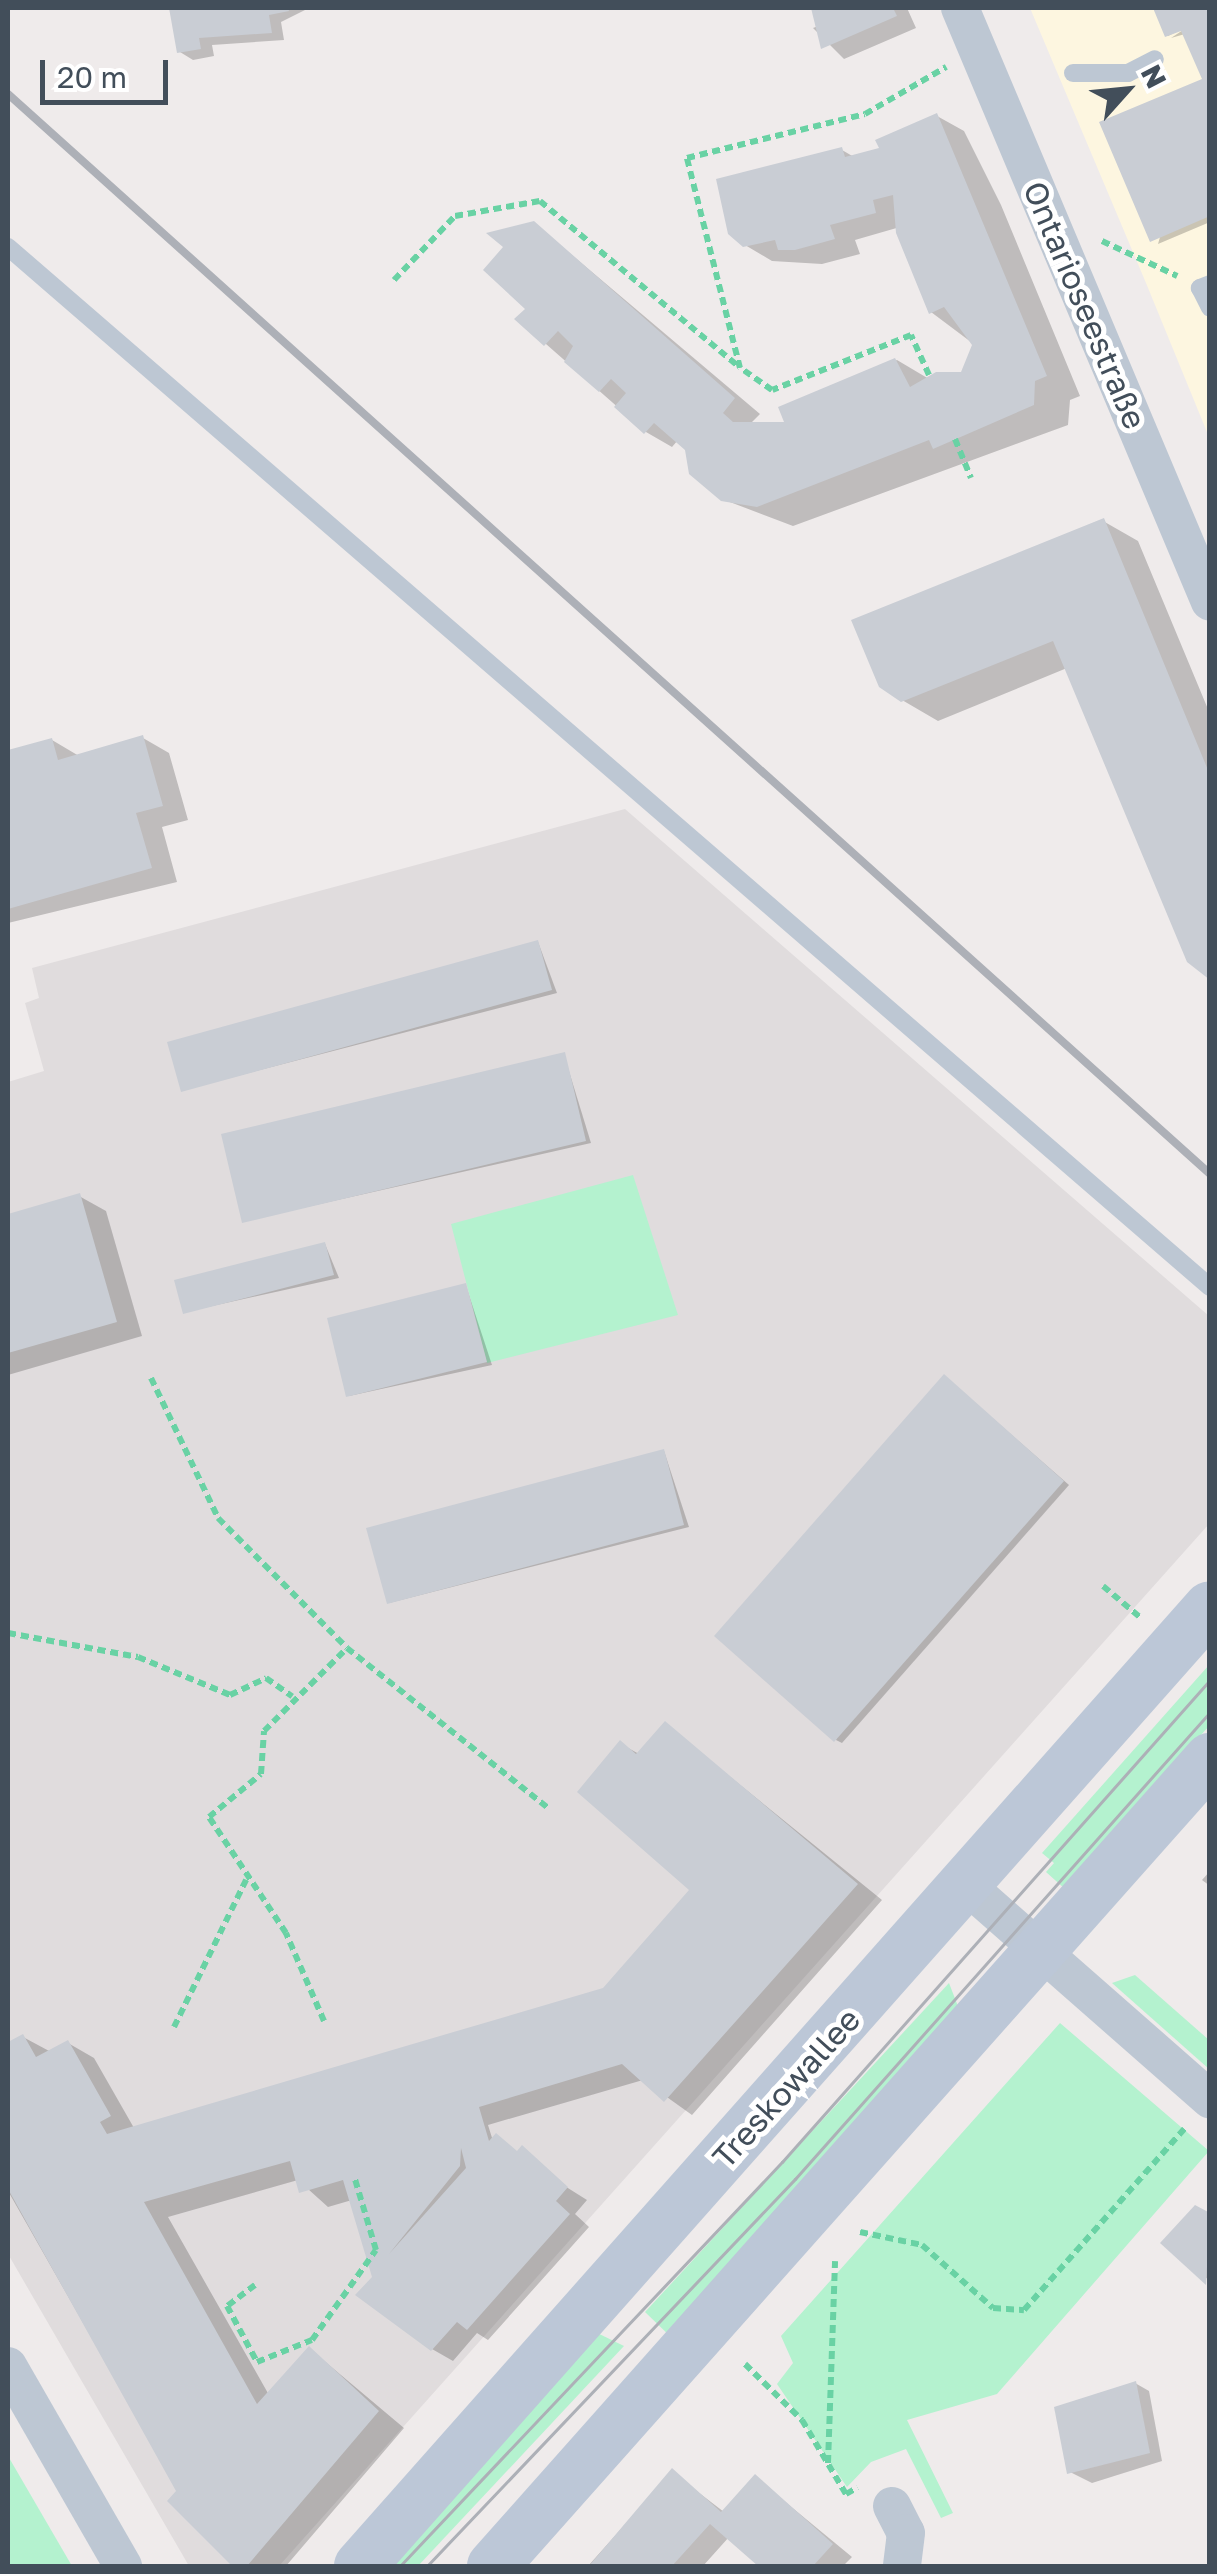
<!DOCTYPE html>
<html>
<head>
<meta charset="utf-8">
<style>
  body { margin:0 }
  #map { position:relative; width:1217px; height:2574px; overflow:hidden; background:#efebeb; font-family:"Golos Text",sans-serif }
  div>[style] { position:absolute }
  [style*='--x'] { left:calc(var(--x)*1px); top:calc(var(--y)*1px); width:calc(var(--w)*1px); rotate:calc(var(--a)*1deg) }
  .commercial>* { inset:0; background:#fdf6e0 }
  .education>* { inset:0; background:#e0dcdd }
  .green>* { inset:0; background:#b4f2cf }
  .shadow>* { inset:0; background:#0003 }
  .building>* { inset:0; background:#c9cdd4 }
  .path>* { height:6px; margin-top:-3px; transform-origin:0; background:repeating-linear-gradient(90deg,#69d2a4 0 8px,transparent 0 13px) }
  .lane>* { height:18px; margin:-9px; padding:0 9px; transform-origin:9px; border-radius:9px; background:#bdc7d3 }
  .street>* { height:38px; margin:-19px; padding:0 19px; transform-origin:19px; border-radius:19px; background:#bdc7d3 }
  .secondary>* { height:52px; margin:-26px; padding:0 26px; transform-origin:26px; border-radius:26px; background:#bcc7d7 }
  .tram>* { height:2.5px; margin:-1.25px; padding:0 1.25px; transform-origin:1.25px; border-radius:1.25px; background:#adb0b7 }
  .rail>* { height:8px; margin:-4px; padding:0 4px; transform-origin:4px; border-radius:4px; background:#adb0b7 }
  span { translate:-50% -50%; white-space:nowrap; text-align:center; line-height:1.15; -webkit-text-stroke:10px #fff; paint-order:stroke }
  .street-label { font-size:32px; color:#424e5a }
  .frame { position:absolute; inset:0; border:10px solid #424e5a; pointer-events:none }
  .north { position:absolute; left:1077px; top:40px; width:100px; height:100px; -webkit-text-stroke:8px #fff; paint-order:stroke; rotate:63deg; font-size:28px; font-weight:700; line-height:40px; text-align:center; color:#424e5a }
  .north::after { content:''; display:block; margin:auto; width:35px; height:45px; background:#424e5a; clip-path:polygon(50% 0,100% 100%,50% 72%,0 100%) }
  .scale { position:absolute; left:40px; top:60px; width:128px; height:45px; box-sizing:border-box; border:5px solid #424e5a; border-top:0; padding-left:12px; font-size:30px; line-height:35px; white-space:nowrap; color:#424e5a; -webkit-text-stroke:8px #fff; paint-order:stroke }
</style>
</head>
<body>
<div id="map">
  <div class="commercial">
    <i style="clip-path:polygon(1030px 8px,1209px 8px,1209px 437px,1146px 283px)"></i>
  </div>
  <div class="education">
    <i style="clip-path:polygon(625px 809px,1209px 1316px,1209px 1524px,279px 2566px,189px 2566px,8px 2254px,8px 1082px,44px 1071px,25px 1003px,39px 998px,32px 968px)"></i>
  </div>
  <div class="green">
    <i style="clip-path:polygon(633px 1175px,678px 1315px,487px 1363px,451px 1224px)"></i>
    <i style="clip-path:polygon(1209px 1665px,1209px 1726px,1065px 1889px,1046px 1872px,1054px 1863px,1042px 1853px)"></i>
    <i style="clip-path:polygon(1135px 1975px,1209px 2040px,1209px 2069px,1112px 1983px)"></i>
    <i style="clip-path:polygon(949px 1983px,959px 2009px,674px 2340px,645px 2312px)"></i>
    <i style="clip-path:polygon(1060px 2023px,1209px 2151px,997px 2394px,907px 2420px,953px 2513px,941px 2518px,906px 2449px,871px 2462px,847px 2487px,777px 2384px,793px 2363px,781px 2336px)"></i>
    <i style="clip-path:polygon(589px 2329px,624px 2346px,418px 2566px,385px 2566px)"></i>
    <i style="clip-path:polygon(8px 2456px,72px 2566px,8px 2566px)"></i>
  </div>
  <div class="shadow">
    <i style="clip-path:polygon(171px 8px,309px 8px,281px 22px,284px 40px,212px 45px,214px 56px,193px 60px,180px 52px)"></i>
    <i style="clip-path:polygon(817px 8px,907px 8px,916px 28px,844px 59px,813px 28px,821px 25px)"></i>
    <i style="clip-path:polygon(1156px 8px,1210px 8px,1210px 222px,1158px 244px,1205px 80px,1185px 34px,1171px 38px,1192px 24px,1168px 36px)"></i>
    <i style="clip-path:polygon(937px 116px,964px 131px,1001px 205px,1080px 396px,1070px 400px,1068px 425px,793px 526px,722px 499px,678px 440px,672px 447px,646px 432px,546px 344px,528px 308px,534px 223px,760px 414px,750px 424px,788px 423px,781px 409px,897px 360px,929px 379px,963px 375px,975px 345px,931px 312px,900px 227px,855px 240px,860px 254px,822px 264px,772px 261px,745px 245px,842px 150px,854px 157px,883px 150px)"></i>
    <i style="clip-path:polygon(1103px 521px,1138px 541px,1210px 714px,1210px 977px,1067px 668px,938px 721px,902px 700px)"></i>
    <i style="clip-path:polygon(143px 738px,169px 753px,188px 820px,162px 827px,177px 882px,8px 923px,8px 753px,52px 740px,79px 756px)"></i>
    <i style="clip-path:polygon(538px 942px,557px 993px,183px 1090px)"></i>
    <i style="clip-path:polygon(564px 1055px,591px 1143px,244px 1221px)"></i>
    <i style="clip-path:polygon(79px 1196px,106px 1211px,142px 1336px,8px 1375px,8px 1217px)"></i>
    <i style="clip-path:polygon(325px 1244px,339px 1278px,185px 1312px)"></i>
    <i style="clip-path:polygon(466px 1286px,492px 1365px,349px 1396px)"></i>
    <i style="clip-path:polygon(950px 1381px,1069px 1485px,842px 1743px,836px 1740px)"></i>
    <i style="clip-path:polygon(664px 1451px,689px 1527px,389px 1603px)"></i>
    <i style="clip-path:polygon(665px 1724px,882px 1900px,692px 2115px,643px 2080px,488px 2125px,493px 2141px,587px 2200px,575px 2214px,589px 2227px,488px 2340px,477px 2333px,453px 2361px,432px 2349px,376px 2275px,352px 2200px,328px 2207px,298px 2180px,168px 2217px,269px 2395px,310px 2349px,404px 2428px,286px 2566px,235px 2566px,171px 2501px,179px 2491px,8px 2191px,8px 2045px,23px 2037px,51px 2052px,68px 2043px,94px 2058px,134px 2128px,604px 1991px,693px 1890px,621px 1744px,639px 1754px)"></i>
    <i style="clip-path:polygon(1210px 1871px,1210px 1886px,1202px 1880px)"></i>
    <i style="clip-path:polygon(1210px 2216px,1210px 2281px,1164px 2243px)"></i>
    <i style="clip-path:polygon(1135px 2383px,1149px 2391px,1162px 2461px,1092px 2483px,1070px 2472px,1058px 2407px)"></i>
    <i style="clip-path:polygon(672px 2472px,724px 2512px,755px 2477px,852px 2557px,843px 2566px,762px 2566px,729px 2537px,703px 2566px,588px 2566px)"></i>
  </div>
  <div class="building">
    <i style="clip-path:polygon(169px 8px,288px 8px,289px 11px,269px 15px,272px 33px,199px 38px,201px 49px,177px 53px)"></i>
    <i style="clip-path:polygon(811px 8px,893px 8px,897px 16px,821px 49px)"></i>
    <i style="clip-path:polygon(1153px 8px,1210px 8px,1210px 216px,1150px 242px,1099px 122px,1202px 79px,1181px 31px,1165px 37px)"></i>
    <i style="clip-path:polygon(937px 113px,1047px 376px,1035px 381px,1034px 405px,933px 449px,929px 440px,757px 507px,721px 501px,689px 474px,685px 450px,654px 423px,644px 434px,614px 407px,626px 393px,611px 379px,599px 392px,564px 362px,573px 346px,558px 331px,544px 346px,514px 319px,525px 309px,483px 270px,503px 247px,486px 233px,534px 221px,735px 398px,723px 413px,733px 422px,784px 422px,778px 407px,895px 358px,910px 387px,936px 372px,961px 372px,972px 345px,944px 307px,929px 314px,896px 233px,893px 195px,873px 200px,876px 213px,830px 225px,835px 239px,795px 250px,778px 250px,775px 240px,743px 247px,728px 234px,716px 179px,842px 147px,845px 157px,879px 148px,875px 140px)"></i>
    <i style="clip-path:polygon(1104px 518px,1210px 775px,1210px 980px,1187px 962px,1053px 641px,901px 702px,879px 687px,851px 620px)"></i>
    <i style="clip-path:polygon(143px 735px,163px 806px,136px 813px,152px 868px,8px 909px,8px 750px,52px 738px,58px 760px)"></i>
    <i style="clip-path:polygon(538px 940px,552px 990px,181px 1092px,167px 1042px)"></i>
    <i style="clip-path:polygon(565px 1052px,586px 1141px,242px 1223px,221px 1134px)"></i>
    <i style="clip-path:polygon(80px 1193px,117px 1322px,8px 1353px,8px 1214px)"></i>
    <i style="clip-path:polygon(325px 1242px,334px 1275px,183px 1314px,174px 1280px)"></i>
    <i style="clip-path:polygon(466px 1283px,487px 1362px,346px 1397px,327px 1318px)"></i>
    <i style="clip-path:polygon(944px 1374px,1064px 1481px,834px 1742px,714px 1636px)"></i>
    <i style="clip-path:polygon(664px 1449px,684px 1525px,387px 1604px,366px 1528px)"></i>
    <i style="clip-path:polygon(evenodd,665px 1721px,858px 1884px,664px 2102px,622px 2064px,479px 2107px,489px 2141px,496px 2133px,517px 2151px,522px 2145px,568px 2187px,556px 2201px,570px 2214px,467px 2330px,457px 2322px,431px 2351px,355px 2295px,372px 2277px,343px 2180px,299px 2193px,290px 2161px,144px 2202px,257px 2404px,309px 2346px,379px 2411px,247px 2566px,232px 2566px,167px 2501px,176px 2491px,8px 2189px,8px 2042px,23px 2034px,36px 2057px,68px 2040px,111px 2116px,100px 2122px,107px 2134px,603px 1988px,689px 1890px,577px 1792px,620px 1740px,636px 1754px,665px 1721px,461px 2148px,466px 2168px,389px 2254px,460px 2166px,461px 2148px)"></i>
    <i style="clip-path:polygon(1195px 2205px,1210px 2213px,1206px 2285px,1160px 2243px)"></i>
    <i style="clip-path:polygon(1136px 2381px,1150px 2453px,1067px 2474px,1054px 2407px)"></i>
    <i style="clip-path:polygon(672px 2468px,721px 2512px,755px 2474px,833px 2544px,813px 2566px,758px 2566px,710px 2524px,672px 2566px,589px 2566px)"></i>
  </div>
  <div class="path">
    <i style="--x:1102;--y:241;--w:83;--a:25"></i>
    <i style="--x:394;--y:280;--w:88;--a:-46.4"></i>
    <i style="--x:455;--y:216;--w:86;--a:-10"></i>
    <i style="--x:540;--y:201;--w:259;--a:39.8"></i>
    <i style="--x:929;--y:375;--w:44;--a:-114.2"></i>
    <i style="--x:911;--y:335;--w:149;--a:158.4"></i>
    <i style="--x:772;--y:390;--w:39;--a:-145"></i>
    <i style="--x:740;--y:368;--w:217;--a:-104.2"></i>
    <i style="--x:687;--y:158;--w:183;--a:-13.9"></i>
    <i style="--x:865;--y:114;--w:94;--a:-30.1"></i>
    <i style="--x:955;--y:439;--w:42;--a:67.7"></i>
    <i style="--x:151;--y:1378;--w:155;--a:64.4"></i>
    <i style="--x:218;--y:1518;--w:183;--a:45.2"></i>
    <i style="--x:347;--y:1648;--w:257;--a:38.5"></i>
    <i style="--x:1103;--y:1586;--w:50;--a:40.1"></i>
    <i style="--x:8;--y:1633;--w:132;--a:10.5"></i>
    <i style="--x:138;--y:1657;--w:100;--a:22.4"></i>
    <i style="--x:230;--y:1695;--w:40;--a:-25"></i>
    <i style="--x:266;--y:1678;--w:32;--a:35"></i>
    <i style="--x:324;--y:2021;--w:96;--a:-113.4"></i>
    <i style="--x:286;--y:1933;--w:139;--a:-123.6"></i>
    <i style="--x:209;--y:1817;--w:67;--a:-39.6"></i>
    <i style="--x:261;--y:1774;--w:43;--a:-86"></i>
    <i style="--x:264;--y:1731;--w:117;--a:-45"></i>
    <i style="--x:174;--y:2027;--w:164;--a:-63.9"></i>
    <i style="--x:860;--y:2232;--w:63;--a:11.8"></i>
    <i style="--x:922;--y:2245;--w:95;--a:41.6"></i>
    <i style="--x:993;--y:2308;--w:31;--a:4"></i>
    <i style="--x:1024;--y:2310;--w:242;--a:-48.5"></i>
    <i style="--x:255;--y:2285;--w:35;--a:143"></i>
    <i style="--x:227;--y:2306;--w:64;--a:61.8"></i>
    <i style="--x:257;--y:2362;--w:59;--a:-21.8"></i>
    <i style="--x:312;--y:2340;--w:110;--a:-54.6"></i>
    <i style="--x:376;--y:2250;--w:74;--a:-106.5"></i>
    <i style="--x:745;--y:2364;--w:80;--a:44.5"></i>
    <i style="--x:802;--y:2420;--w:86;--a:59.3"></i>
    <i style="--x:846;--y:2494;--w:13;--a:-29"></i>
    <i style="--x:828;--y:2463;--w:202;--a:-88"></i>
  </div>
  <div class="lane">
    <i style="--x:1073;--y:73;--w:55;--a:0"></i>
    <i style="--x:1128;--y:73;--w:30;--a:-27"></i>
    <i style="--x:8;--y:247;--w:1589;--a:40.87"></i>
    <i style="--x:1210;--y:284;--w:11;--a:158"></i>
    <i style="--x:1200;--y:288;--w:22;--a:63"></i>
  </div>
  <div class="street">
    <i style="--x:960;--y:8;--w:644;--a:67.17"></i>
    <i style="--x:966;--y:1885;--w:325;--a:41.3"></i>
    <i style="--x:8;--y:2366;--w:231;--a:60.1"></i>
    <i style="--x:892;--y:2506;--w:30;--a:63"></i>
    <i style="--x:906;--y:2533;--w:33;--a:97"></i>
  </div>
  <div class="secondary">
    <i style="--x:360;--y:2566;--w:1281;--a:-48.45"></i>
    <i style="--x:493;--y:2566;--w:1080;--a:-48.38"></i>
  </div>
  <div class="tram">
    <i style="--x:400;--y:2566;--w:556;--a:-46.6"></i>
    <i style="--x:782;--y:2162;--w:645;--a:-48.4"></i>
    <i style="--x:427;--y:2566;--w:534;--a:-46.44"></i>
    <i style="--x:795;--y:2179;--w:625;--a:-48.37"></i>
  </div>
  <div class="rail">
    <i style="--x:8;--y:94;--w:1616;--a:41.94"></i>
  </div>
  <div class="street-label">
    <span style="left:1085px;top:305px;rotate:67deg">Ontarioseestraße</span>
    <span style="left:786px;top:2088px;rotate:-48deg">Treskowallee</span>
  </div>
  <div class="frame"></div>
  <div class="north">N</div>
  <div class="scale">20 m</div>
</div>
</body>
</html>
